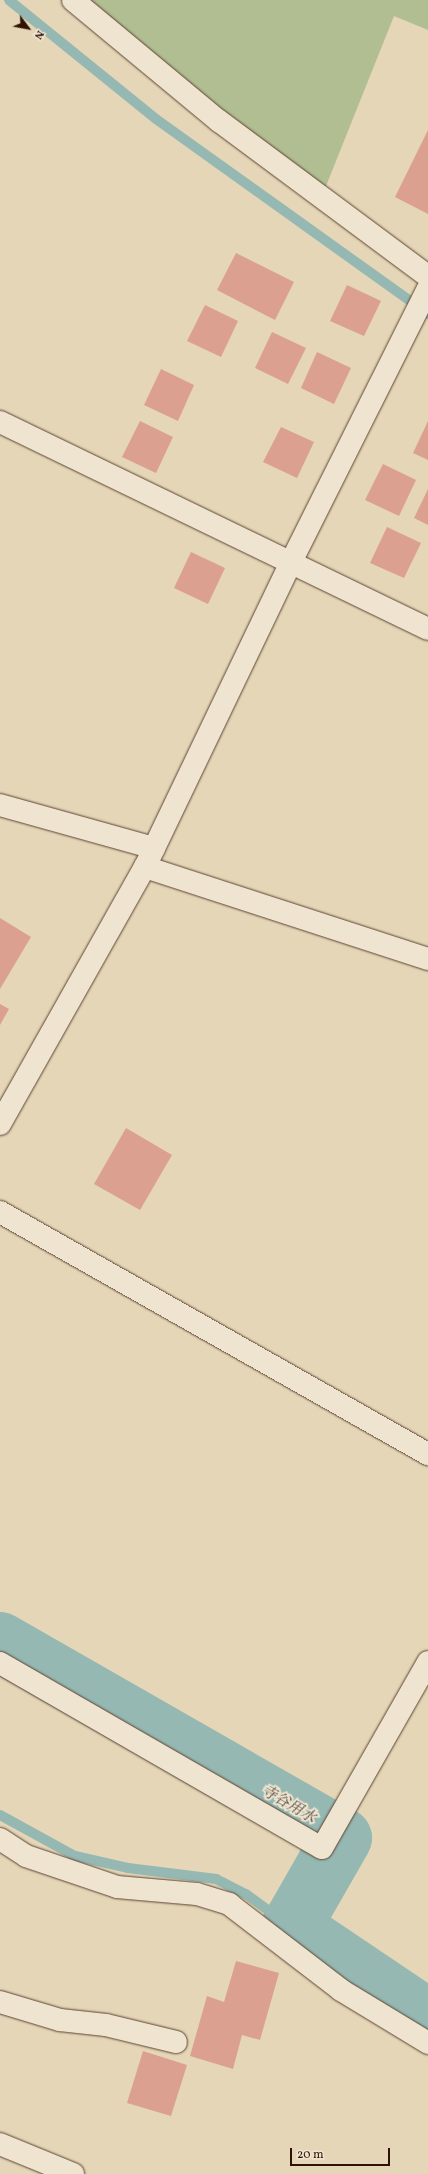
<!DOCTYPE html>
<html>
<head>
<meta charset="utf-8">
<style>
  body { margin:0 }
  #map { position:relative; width:428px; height:2174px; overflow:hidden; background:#e5d6b7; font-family:Vollkorn,"Noto Serif JP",serif }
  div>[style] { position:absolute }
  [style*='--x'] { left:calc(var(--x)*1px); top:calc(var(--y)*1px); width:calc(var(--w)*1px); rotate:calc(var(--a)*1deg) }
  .green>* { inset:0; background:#b1be92 }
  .stream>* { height:10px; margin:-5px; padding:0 5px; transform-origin:5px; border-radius:5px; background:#96b8b3 }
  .river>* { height:60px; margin:-30px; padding:0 30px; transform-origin:30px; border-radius:30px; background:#96b8b3 }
  .building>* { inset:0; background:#dca091 }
  .roads { filter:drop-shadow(0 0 1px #5d4332) drop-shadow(0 0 1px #5d4332) }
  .street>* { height:22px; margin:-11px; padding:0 11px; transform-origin:11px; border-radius:11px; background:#eee4d0 }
  .secondary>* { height:22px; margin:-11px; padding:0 11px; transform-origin:11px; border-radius:11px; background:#eee4d0 }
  span { translate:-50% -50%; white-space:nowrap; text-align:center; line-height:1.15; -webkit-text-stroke:4px #eee4d0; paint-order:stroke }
  .water-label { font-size:15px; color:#544c42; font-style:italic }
  .north { position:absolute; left:8px; top:8px; width:40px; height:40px; -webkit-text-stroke:3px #eee4d0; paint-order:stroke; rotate:122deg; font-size:11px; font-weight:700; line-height:16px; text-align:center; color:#301205 }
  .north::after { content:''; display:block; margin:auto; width:14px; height:18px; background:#301205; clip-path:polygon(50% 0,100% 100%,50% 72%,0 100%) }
  .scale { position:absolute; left:290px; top:2148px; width:100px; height:18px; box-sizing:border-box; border:2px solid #301205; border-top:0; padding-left:5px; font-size:12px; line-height:14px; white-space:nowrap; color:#301205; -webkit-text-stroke:3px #eee4d0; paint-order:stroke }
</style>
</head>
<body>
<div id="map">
  <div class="green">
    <i style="clip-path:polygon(77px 0,428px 0,428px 30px,394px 16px,324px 191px)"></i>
  </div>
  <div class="stream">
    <i style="--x:9;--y:0;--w:189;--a:39"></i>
    <i style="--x:156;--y:119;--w:335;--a:35.6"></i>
    <i style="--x:0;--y:1815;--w:85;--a:28.7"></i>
    <i style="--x:75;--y:1856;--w:54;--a:12.8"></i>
    <i style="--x:128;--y:1868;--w:89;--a:7.1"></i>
    <i style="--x:216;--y:1879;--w:34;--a:27"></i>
    <i style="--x:246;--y:1894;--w:56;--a:36.3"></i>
  </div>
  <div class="river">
    <i style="--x:0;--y:1642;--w:394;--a:29.8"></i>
    <i style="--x:342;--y:1838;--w:103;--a:119.8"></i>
    <i style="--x:291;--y:1927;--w:165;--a:33.9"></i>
  </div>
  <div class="building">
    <i style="clip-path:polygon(428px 130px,428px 214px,395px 197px)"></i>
    <i style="clip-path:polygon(236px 253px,294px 282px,275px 320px,217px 290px)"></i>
    <i style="clip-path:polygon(347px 285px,381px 301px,364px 336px,330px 321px)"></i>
    <i style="clip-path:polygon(205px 305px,238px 321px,221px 357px,187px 341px)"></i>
    <i style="clip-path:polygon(272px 332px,306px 348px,288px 384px,255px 368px)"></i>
    <i style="clip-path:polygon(317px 352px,351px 368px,334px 404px,301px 388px)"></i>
    <i style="clip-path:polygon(161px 369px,194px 385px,178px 421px,144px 405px)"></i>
    <i style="clip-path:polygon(140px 421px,173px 437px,156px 473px,122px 457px)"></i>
    <i style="clip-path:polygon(428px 421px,428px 460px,413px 453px)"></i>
    <i style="clip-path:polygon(281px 427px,314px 442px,297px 478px,263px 462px)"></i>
    <i style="clip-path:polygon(383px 464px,416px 480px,399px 516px,365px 500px)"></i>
    <i style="clip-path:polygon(428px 489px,428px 525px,414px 518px)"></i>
    <i style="clip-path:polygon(387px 527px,421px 543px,404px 578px,370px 563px)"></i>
    <i style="clip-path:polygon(191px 552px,225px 568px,208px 604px,174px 588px)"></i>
    <i style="clip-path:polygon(0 918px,31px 937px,0 989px)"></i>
    <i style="clip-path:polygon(0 1004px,9px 1009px,0 1025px)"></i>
    <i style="clip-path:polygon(126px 1128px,172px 1155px,140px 1210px,94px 1184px)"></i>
    <i style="clip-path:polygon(236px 1961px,279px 1973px,260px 2040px,242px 2035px,233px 2069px,190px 2056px,207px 1996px,224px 2002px)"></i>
    <i style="clip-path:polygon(143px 2051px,187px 2065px,171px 2116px,127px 2103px)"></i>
  </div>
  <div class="roads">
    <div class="street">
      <i style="--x:0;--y:422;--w:475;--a:25.8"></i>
      <i style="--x:0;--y:805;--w:160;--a:15.6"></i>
      <i style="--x:145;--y:867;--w:298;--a:18"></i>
      <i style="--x:0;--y:1124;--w:295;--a:-60.6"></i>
      <i style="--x:145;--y:867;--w:338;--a:-64.4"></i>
      <i style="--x:291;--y:562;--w:305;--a:-63.4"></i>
      <i style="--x:0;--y:1212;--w:492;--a:29.5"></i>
      <i style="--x:0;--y:1663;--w:371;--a:29.9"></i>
      <i style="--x:322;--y:1848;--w:214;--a:-60.3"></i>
      <i style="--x:0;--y:1839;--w:31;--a:33"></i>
      <i style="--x:26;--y:1856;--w:96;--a:18.8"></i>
      <i style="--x:117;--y:1887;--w:80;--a:5"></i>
      <i style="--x:197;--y:1894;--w:34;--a:17"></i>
      <i style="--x:229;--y:1904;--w:141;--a:37.5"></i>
      <i style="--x:341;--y:1990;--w:102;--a:31.3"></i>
      <i style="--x:0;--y:2002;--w:63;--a:16.7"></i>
      <i style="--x:60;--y:2020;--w:46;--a:6.2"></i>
      <i style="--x:106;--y:2025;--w:72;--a:13.7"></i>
      <i style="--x:0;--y:2144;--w:79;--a:22.3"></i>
    </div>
    <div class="secondary">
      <i style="--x:73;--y:0;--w:190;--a:39.7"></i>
      <i style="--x:219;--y:121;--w:260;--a:36.6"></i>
    </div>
  </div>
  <div class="water-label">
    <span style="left:288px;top:1805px;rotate:30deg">寺谷用水</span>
  </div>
  <div class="north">N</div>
  <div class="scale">20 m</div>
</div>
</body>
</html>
